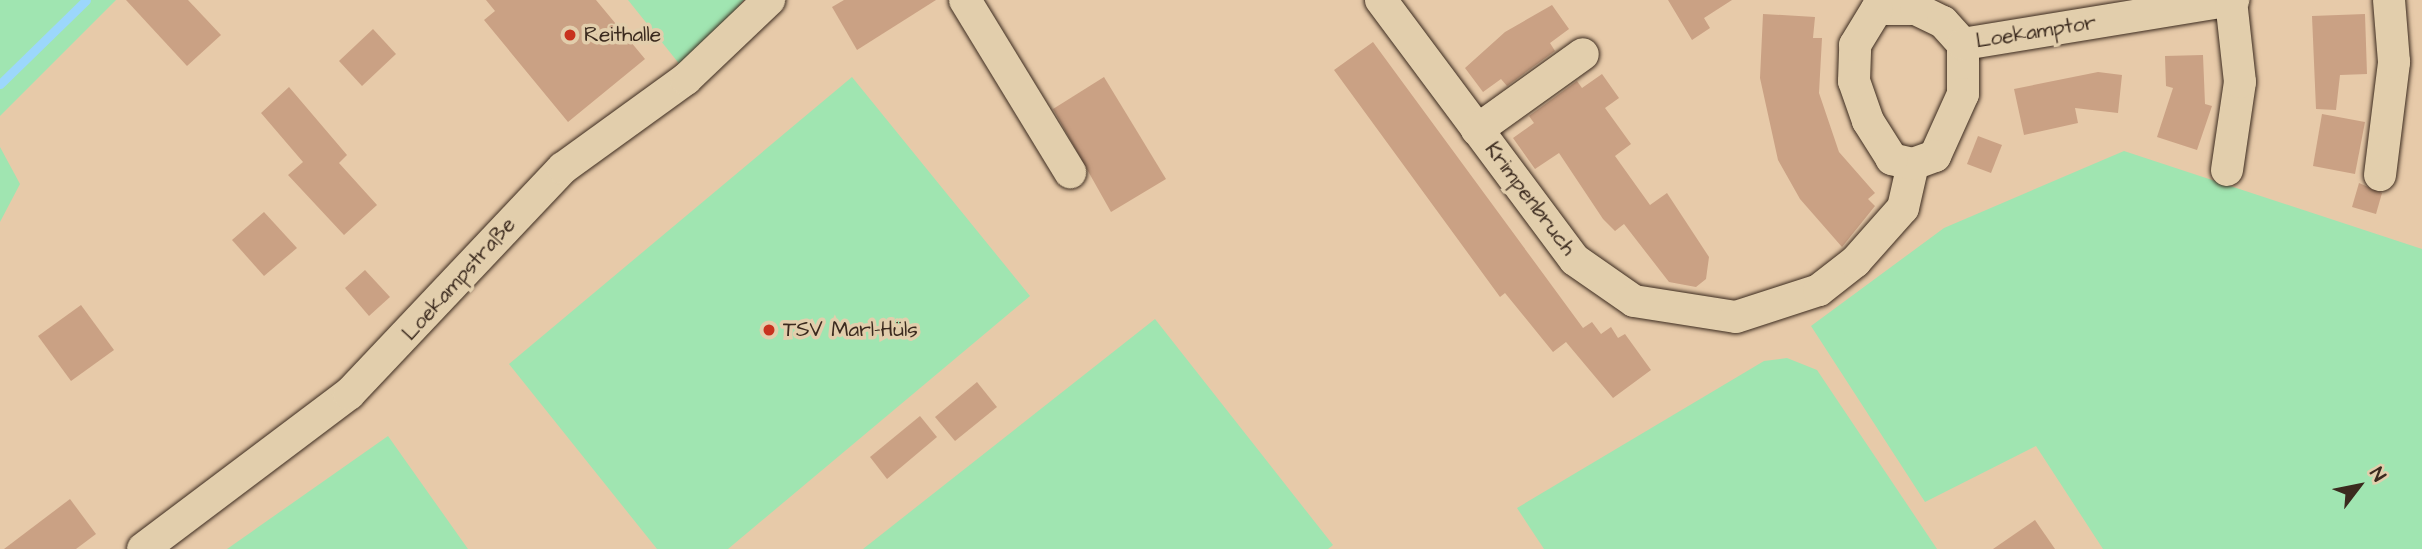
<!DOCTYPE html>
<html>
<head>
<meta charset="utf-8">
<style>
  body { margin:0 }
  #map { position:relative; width:2422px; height:549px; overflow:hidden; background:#e7caa9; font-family:"Architects Daughter",sans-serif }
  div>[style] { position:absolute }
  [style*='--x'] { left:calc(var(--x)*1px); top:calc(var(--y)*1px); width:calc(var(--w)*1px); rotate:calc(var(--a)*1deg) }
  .green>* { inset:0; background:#a0e5b1 }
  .stream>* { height:9px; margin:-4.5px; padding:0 4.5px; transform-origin:4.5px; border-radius:4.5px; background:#9cd7fc }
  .building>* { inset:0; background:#caa184 }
  .roads { filter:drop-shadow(0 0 2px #3b2a1e) drop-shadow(0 0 2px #3b2a1e) }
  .minor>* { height:32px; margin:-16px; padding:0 16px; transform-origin:16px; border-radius:16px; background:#e2ceac }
  .dots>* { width:19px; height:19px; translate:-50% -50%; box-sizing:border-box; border:4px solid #e2ceac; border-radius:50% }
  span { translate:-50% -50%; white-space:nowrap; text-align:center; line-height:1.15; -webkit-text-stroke:7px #e2ceac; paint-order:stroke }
  .street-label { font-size:21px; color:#3b2a1e }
  .poi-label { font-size:21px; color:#3b2a1e }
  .left { translate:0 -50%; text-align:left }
  .north { position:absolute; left:2324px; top:451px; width:70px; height:70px; -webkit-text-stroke:5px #e2ceac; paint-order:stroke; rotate:58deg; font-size:19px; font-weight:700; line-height:28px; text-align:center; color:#3b2a1e }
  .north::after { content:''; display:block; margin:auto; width:24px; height:32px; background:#3b2a1e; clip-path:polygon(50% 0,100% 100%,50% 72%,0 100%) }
</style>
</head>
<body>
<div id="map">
  <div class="green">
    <i style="clip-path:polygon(0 0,116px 0,0 116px)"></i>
    <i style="clip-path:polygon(628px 0,744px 0,685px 71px)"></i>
    <i style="clip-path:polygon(852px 77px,1030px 296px,728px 549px,657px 549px,509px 364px)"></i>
    <i style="clip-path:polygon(0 147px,20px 184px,0 222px)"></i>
    <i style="clip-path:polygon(2124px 151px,2422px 249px,2422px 549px,2103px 549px,2036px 446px,1925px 502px,1811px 326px,1944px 228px)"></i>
    <i style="clip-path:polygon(1155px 319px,1333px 545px,1328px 549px,863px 549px)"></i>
    <i style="clip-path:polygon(1787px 358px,1817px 370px,1937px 549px,1544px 549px,1517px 508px,1764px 361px)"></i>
    <i style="clip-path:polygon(388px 436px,468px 549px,227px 549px)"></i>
  </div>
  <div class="stream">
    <i style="--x:0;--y:84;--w:120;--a:-44.3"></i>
  </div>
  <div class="building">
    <i style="clip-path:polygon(126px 0,188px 0,221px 35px,187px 66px)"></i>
    <i style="clip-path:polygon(486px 0,596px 0,645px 59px,568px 122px,484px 20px,495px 11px)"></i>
    <i style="clip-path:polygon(844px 0,936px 0,857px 50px,832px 7px)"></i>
    <i style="clip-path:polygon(1668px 0,1732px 0,1704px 18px,1710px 28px,1692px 40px)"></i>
    <i style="clip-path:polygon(1552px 5px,1569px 29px,1550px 43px,1555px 51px,1507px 86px,1501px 79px,1483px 92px,1465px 68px,1505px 32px)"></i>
    <i style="clip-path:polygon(1763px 14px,1815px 17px,1813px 38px,1822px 38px,1819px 93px,1839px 152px,1875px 193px,1868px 199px,1875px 206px,1842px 247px,1800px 199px,1778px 160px,1760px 78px)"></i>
    <i style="clip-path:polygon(2365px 14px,2367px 74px,2340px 75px,2336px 110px,2316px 109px,2312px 16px)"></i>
    <i style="clip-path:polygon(373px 29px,396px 54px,362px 86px,339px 61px)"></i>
    <i style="clip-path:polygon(1373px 42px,1583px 328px,1592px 322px,1601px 334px,1611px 327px,1618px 338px,1625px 334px,1651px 370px,1613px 398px,1566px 342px,1553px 352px,1505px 293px,1500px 297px,1334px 70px)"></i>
    <i style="clip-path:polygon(2203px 55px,2205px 104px,2212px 106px,2197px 150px,2157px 137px,2173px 88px,2166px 86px,2165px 56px)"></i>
    <i style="clip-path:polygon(2098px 72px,2122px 75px,2118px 113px,2075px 108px,2078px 123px,2024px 135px,2014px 89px)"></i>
    <i style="clip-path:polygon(1602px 74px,1619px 98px,1605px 108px,1631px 144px,1615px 156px,1650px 205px,1667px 193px,1709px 257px,1706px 279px,1696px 287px,1669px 282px,1624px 224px,1615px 231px,1603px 219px,1559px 153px,1535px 169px,1513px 138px,1534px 123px,1529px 116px,1577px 81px,1582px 88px)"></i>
    <i style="clip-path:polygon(1104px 77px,1166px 179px,1111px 212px,1053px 109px)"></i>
    <i style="clip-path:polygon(289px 87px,347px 155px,339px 163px,377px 205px,344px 235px,288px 175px,303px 162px,261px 113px)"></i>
    <i style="clip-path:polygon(2322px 114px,2365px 122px,2355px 174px,2313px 166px)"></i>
    <i style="clip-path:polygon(1978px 136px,2002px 145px,1991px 173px,1967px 164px)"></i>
    <i style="clip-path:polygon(2359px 183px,2382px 193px,2376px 214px,2352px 207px)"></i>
    <i style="clip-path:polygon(264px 212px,297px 248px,264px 276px,232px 240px)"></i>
    <i style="clip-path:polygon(365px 270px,390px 297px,369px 316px,345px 288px)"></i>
    <i style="clip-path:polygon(81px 305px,114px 350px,71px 381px,38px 336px)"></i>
    <i style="clip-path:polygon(977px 382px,997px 407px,955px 441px,935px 417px)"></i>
    <i style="clip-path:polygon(920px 416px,937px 437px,887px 479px,870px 457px)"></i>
    <i style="clip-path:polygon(70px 499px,96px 534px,76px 549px,4px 549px)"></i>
    <i style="clip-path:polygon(2035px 520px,2055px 549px,1993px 549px)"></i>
  </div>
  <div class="roads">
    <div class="minor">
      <i style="--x:965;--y:0;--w:202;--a:58.6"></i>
      <i style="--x:1381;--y:0;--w:324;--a:53.3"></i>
      <i style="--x:1575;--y:260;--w:72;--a:34.8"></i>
      <i style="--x:1634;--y:301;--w:103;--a:8.9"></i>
      <i style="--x:1736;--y:317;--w:87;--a:-18"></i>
      <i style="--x:1819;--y:290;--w:46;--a:-37.9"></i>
      <i style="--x:1855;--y:262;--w:72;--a:-48.4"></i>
      <i style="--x:1903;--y:208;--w:45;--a:-77.2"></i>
      <i style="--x:1877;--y:9;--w:39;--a:0"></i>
      <i style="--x:1916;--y:9;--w:30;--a:26"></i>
      <i style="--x:1943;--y:22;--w:30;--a:48"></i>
      <i style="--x:1963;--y:44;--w:50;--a:90"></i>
      <i style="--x:1963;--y:94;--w:68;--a:114.3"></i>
      <i style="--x:1935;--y:156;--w:23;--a:160"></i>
      <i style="--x:1913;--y:164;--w:22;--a:-167"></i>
      <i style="--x:1892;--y:159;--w:45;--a:-122.3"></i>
      <i style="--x:1868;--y:121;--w:42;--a:-109.3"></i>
      <i style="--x:1854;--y:81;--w:36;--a:-88"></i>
      <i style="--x:1855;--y:45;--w:42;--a:-58.6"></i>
      <i style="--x:1963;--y:44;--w:274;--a:-9.3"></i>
      <i style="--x:1477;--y:130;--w:130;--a:-35.6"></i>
      <i style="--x:2227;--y:170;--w:89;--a:-81.6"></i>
      <i style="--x:2240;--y:82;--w:82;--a:-96.3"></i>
      <i style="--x:2380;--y:175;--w:114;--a:-82.9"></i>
      <i style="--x:2394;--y:62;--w:62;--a:-94.6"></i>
      <i style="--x:143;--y:549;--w:258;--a:-37"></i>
      <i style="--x:349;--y:394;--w:311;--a:-46.6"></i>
      <i style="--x:563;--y:168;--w:152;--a:-35.9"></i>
      <i style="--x:686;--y:79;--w:115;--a:-43.6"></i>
    </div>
  </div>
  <div class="dots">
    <i style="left:570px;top:35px;background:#c8321e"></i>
    <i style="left:769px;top:330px;background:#c8321e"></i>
  </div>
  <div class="street-label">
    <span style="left:2036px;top:32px;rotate:-9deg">Loekamptor</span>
    <span style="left:1530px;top:199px;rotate:53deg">Krimpenbruch</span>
    <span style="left:459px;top:279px;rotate:-48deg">Loekampstraße</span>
  </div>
  <div class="poi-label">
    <span class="left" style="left:584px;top:35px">Reithalle</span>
    <span class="left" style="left:783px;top:330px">TSV Marl-Hüls</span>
  </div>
  <div class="north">N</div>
</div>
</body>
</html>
